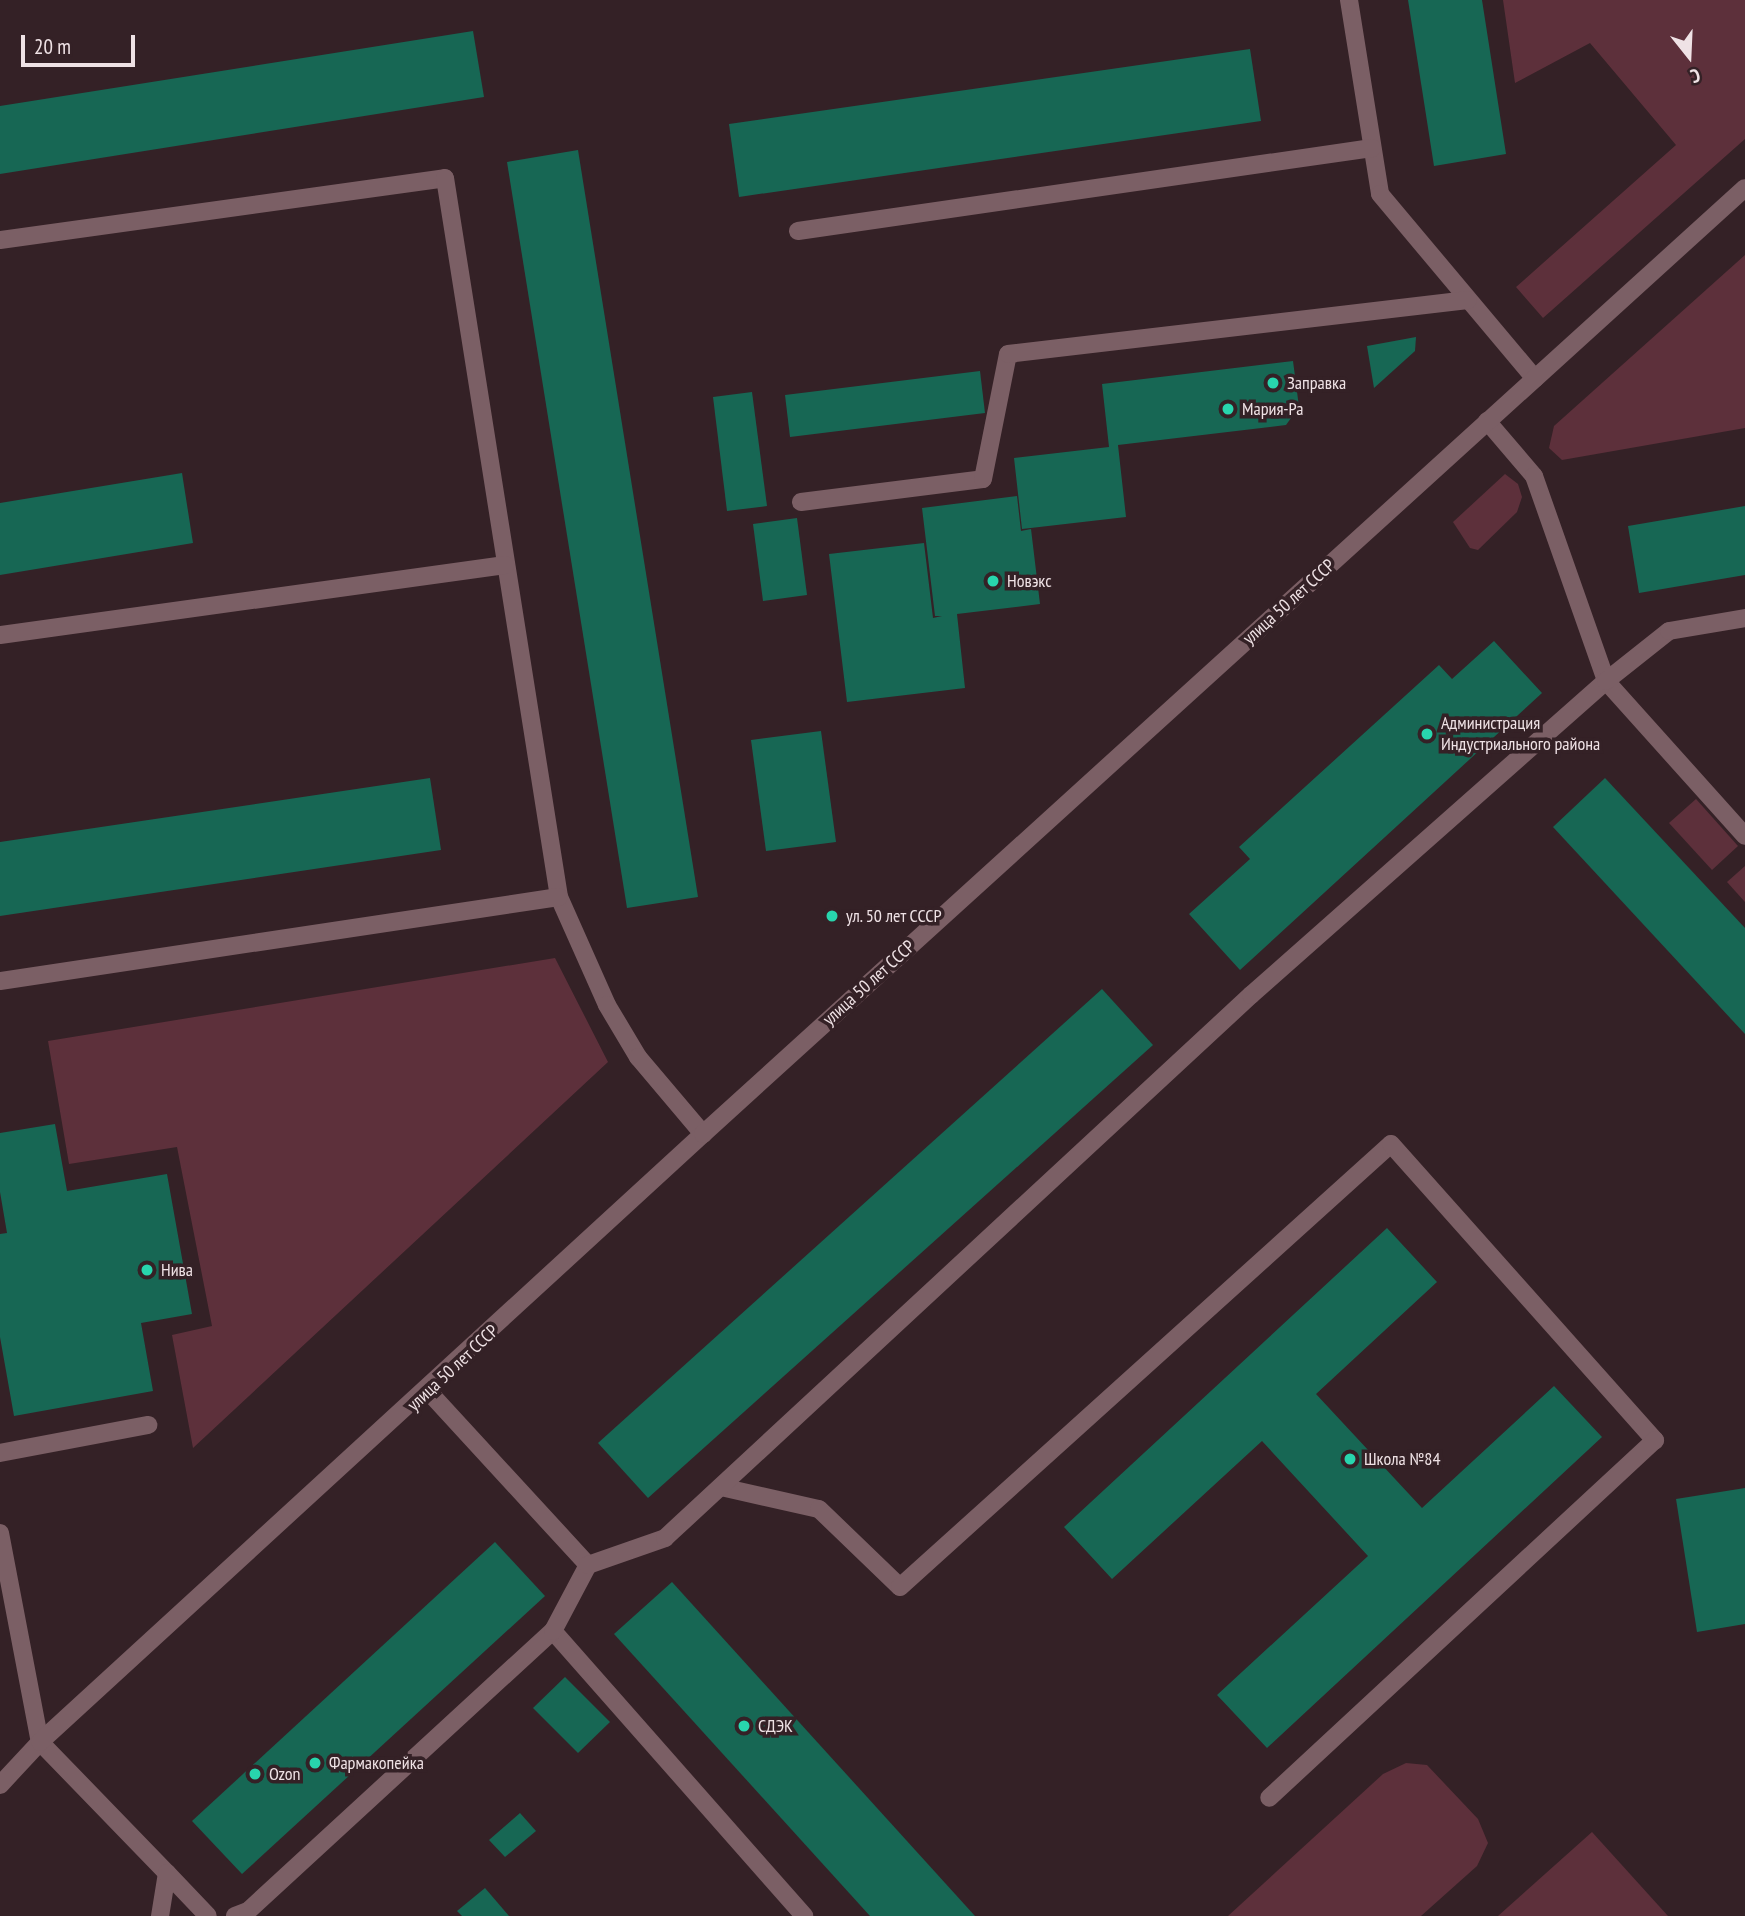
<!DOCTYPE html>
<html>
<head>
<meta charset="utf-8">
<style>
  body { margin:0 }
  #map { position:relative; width:1745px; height:1916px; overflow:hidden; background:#342126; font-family:"PT Sans Narrow",sans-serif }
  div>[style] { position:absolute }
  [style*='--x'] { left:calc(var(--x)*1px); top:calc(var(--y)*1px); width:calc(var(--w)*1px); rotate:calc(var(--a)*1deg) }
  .green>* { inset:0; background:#5d303b }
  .building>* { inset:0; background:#176754 }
  .service>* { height:18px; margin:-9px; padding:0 9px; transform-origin:9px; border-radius:9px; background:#7b5f65 }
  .tertiary>* { height:18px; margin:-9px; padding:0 9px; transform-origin:9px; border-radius:9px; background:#7b5f65 }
  .dots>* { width:19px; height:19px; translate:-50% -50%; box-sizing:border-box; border:4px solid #342126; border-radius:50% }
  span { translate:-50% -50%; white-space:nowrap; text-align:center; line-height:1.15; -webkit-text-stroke:7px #342126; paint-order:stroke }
  .poi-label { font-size:18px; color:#efe2e5 }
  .left { translate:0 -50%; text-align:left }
  .street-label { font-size:18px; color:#efe2e5 }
  .north { position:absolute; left:1654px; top:21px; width:70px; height:70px; -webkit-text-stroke:5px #342126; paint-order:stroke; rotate:162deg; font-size:19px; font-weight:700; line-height:28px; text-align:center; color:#efe2e5 }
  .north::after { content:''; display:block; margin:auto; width:24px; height:32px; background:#efe2e5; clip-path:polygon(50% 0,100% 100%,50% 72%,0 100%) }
  .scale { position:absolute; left:21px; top:35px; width:114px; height:32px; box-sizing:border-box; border:4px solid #efe2e5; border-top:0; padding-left:9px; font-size:21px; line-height:24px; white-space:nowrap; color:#efe2e5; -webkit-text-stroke:5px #342126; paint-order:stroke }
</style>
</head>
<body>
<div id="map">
  <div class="green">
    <i style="clip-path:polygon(1503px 0,1745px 0,1745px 139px,1543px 318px,1516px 287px,1676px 145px,1590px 43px,1515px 83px)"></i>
    <i style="clip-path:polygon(1745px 255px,1745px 428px,1562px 460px,1549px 448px,1554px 426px)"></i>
    <i style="clip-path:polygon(1505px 474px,1518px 484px,1522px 497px,1517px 512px,1478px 550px,1470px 548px,1453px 522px)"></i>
    <i style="clip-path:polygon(1696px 799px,1738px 846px,1712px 870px,1669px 823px)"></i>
    <i style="clip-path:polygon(1745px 866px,1745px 902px,1727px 882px)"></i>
    <i style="clip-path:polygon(555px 958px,608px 1062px,193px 1448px,172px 1335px,212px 1326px,177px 1147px,69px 1164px,48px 1041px)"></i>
    <i style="clip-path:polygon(1406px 1763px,1427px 1765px,1478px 1819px,1488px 1843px,1477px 1866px,1421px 1916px,1228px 1916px,1383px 1774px)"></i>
    <i style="clip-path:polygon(1592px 1832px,1668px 1916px,1498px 1916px)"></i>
  </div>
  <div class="building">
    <i style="clip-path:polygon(1408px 0,1482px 0,1506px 154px,1434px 166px)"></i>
    <i style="clip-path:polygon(473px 31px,484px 97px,0 174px,0 106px)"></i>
    <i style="clip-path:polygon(1250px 49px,1261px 121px,739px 197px,729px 124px)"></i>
    <i style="clip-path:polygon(578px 150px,698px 897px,627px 908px,507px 162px)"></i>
    <i style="clip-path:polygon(1416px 337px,1415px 351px,1374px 388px,1367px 346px)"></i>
    <i style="clip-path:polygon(1293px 361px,1299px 407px,1286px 425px,1118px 445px,1126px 517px,1022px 529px,1014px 458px,1109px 447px,1102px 384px)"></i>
    <i style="clip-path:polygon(980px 371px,985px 413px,790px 437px,785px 395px)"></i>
    <i style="clip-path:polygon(752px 392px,767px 506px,727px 511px,713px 397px)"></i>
    <i style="clip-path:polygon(182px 473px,193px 543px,0 575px,0 503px)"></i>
    <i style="clip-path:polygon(1017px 496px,1021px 531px,1031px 529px,1040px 604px,957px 614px,965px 688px,847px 702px,829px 554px,924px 543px,933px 618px,942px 616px,935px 616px,922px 508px)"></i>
    <i style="clip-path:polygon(1745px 506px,1745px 575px,1639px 593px,1628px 526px)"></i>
    <i style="clip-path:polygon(797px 518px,807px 595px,763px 601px,753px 524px)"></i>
    <i style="clip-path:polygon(1494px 641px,1542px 693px,1240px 970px,1189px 914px,1250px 859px,1239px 847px,1439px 665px,1452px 679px)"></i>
    <i style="clip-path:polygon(821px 731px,836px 842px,766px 851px,751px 740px)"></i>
    <i style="clip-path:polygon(430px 778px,441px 850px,0 916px,0 842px)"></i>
    <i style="clip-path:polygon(1605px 778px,1745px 928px,1745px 1034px,1553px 827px)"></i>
    <i style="clip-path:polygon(1102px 989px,1153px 1045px,648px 1498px,598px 1443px)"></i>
    <i style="clip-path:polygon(55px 1124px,67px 1191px,167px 1174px,192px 1314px,141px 1323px,153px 1391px,14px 1416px,0 1337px,0 1234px,7px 1233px,0 1192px,0 1133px)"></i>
    <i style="clip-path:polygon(1387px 1228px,1437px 1282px,1316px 1394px,1422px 1508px,1554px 1386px,1602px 1437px,1267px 1748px,1217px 1695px,1368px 1556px,1262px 1441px,1112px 1579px,1064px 1527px)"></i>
    <i style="clip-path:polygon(1745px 1488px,1745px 1624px,1697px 1632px,1676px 1499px)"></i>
    <i style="clip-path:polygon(495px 1542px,545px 1596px,242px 1874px,192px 1821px)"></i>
    <i style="clip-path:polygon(672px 1582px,975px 1916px,870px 1916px,614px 1634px)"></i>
    <i style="clip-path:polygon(565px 1677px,610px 1722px,578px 1753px,533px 1708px)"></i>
    <i style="clip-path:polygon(520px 1813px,536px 1831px,505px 1857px,489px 1840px)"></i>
    <i style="clip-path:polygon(485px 1888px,509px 1916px,462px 1916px,457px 1911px)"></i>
  </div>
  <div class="service">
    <i style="--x:1349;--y:0;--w:196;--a:80.9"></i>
    <i style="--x:1380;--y:194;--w:241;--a:50"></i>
    <i style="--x:798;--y:231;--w:580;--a:-8.23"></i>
    <i style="--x:0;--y:240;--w:449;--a:-7.9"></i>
    <i style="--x:445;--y:178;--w:728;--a:80.99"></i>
    <i style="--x:559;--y:897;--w:118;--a:66"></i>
    <i style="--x:607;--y:1005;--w:61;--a:59.2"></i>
    <i style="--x:638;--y:1057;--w:101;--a:49.8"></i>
    <i style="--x:1487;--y:421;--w:72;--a:49.5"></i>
    <i style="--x:1534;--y:476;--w:217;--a:70.6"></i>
    <i style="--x:1606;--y:681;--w:208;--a:48.1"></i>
    <i style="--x:801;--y:502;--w:183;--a:-7.2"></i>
    <i style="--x:983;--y:479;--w:127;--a:-78.7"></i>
    <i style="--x:1008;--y:354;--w:463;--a:-6.7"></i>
    <i style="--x:0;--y:635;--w:510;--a:-7.89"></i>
    <i style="--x:0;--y:981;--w:565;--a:-8.55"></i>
    <i style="--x:428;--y:1391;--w:236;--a:47.4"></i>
    <i style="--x:0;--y:1453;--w:151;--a:-10.7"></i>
    <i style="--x:721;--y:1487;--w:100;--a:12.7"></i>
    <i style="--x:819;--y:1509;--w:112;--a:43.9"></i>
    <i style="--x:900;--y:1587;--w:661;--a:-42.06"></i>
    <i style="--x:1391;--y:1144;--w:397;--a:48.3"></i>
    <i style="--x:1655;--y:1440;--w:526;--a:137.16"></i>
    <i style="--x:0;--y:1533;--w:213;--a:79.2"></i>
    <i style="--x:40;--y:1742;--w:182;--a:45.9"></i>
    <i style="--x:167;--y:1873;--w:44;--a:99.2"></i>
    <i style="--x:553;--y:1631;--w:380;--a:48.6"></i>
    <i style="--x:167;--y:1873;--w:59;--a:46.4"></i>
    <i style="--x:235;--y:1916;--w:14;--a:-21"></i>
    <i style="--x:248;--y:1911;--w:414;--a:-42.6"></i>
    <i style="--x:553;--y:1631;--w:75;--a:-62.1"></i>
    <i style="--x:588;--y:1565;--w:82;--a:-19.3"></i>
    <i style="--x:665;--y:1538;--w:799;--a:-42.82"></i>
    <i style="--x:1251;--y:995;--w:474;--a:-41.5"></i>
    <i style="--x:1606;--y:681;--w:80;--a:-38.4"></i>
    <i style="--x:1669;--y:631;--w:77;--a:-9.7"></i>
  </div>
  <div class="tertiary">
    <i style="--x:0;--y:1785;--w:59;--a:-47.1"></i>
    <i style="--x:40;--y:1742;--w:900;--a:-42.52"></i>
    <i style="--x:703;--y:1134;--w:1407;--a:-42.24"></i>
  </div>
  <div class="dots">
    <i style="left:1273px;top:383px;background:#28d5ad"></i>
    <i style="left:1228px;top:409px;background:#28d5ad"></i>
    <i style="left:993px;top:581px;background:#28d5ad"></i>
    <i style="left:1427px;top:734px;background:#28d5ad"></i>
    <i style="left:832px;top:916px;background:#28d5ad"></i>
    <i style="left:147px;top:1270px;background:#28d5ad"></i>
    <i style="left:1350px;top:1459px;background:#28d5ad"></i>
    <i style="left:744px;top:1726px;background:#28d5ad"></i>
    <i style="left:315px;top:1763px;background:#28d5ad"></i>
    <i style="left:255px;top:1774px;background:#28d5ad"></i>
  </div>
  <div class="poi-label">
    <span class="left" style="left:1287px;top:383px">Заправка</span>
    <span class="left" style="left:1242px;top:409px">Мария-Ра</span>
    <span class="left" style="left:1007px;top:581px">Новэкс</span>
    <span class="left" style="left:1441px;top:734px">Администрация<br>Индустриального района</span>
    <span class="left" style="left:846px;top:916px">ул. 50 лет СССР</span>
    <span class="left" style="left:161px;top:1270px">Нива</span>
    <span class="left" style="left:1364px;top:1459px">Школа №84</span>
    <span class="left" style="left:758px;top:1726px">СДЭК</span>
    <span class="left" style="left:329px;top:1763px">Фармакопейка</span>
    <span class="left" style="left:269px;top:1774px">Ozon</span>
  </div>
  <div class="street-label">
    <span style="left:1289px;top:602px;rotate:-42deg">улица 50 лет СССР</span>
    <span style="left:869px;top:983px;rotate:-42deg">улица 50 лет СССР</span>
    <span style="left:453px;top:1368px;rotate:-43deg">улица 50 лет СССР</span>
  </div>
  <div class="north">С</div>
  <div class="scale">20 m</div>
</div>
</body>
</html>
